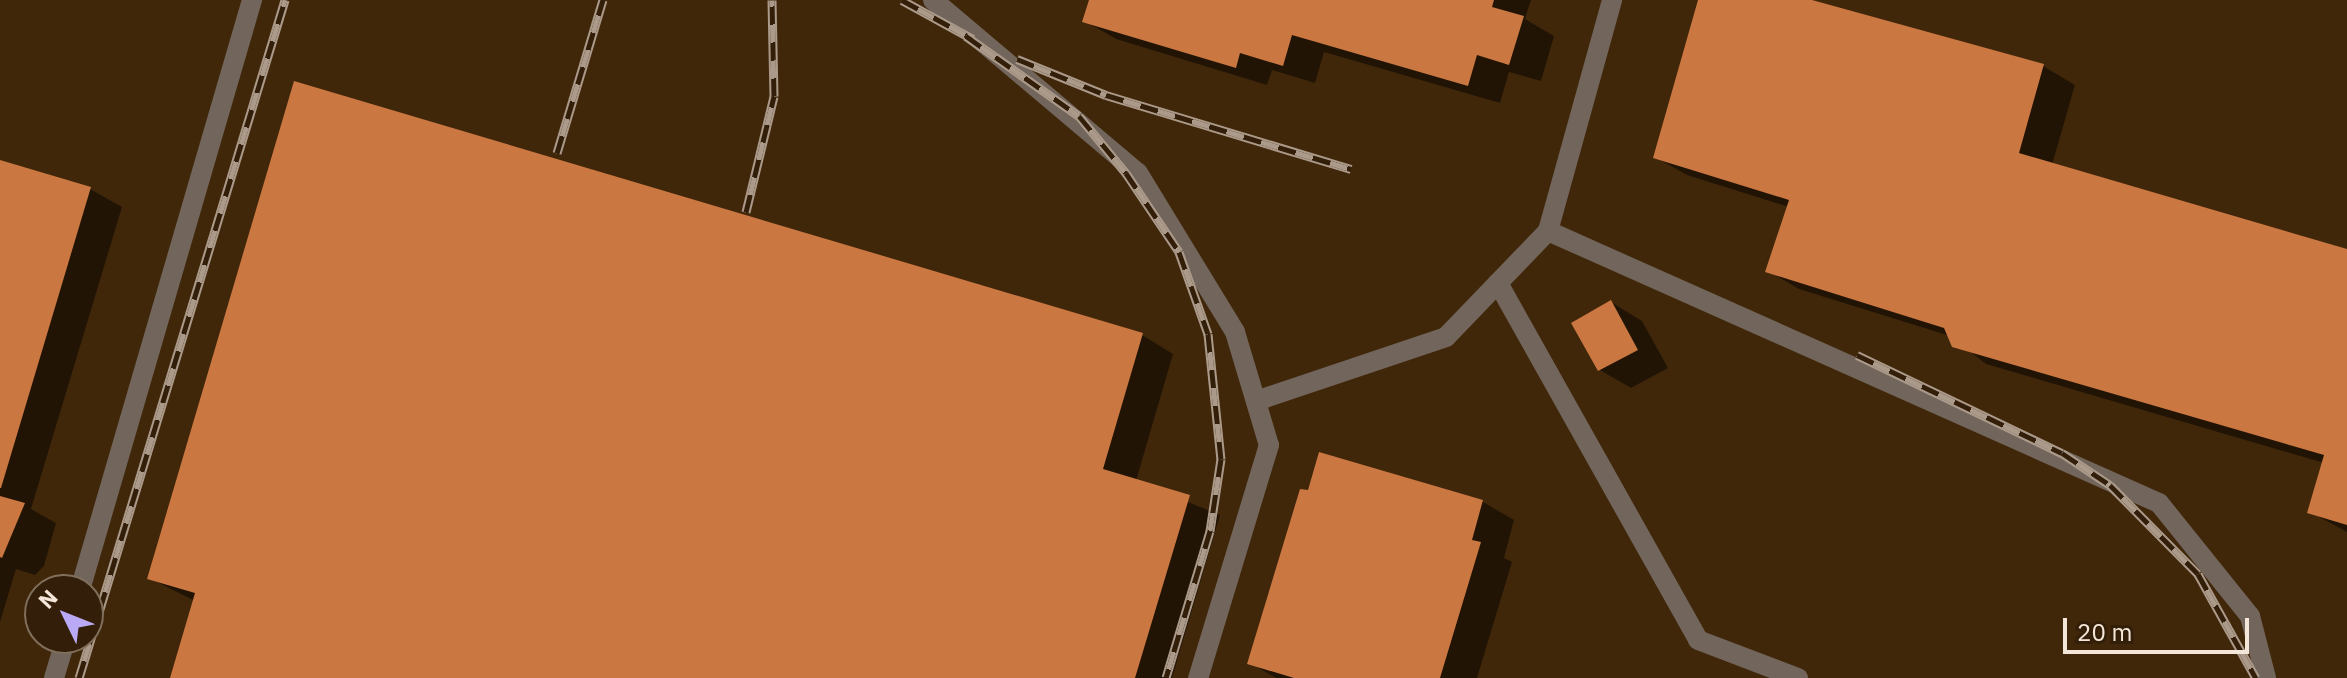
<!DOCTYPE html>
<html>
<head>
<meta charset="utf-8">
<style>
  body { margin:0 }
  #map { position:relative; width:2347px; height:678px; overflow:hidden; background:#331f09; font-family:"IBM Plex Sans",sans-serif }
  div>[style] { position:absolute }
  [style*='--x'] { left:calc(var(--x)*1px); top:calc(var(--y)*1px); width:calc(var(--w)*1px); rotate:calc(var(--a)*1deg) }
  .built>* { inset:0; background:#41270a }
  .shadow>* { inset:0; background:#0007 }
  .building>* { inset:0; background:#ca7742 }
  .lane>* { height:20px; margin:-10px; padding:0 10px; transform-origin:10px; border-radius:10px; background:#71655c }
  .rail>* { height:9px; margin-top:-4.5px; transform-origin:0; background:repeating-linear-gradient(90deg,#331f09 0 18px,#ab9a8a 0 36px); box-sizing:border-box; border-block:2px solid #ab9a8a }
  span { translate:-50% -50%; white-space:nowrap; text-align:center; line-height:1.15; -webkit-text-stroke:8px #331f09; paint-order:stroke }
  .north { position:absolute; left:24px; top:574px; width:80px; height:80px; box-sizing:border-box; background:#331f09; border:2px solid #806f5c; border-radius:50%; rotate:313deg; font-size:22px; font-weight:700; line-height:32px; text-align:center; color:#f4e6d9 }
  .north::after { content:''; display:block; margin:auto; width:28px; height:36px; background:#baaaf6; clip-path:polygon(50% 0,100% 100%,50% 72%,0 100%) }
  .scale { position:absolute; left:2063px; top:618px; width:186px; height:36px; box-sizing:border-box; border:4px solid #f4e6d9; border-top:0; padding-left:10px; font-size:24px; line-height:28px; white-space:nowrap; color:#f4e6d9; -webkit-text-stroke:6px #331f09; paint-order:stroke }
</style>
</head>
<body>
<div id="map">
  <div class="built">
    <i style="clip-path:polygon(evenodd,0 0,2347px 0,2347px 678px,0 678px,0 0,40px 590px,88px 590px,88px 638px,40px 638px,40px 590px)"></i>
  </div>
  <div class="shadow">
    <i style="clip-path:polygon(1091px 0,1531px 0,1525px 19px,1554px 36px,1541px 81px,1509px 72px,1500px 103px,1324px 52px,1315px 83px,1272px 70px,1267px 85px,1116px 39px,1085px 21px)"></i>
    <i style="clip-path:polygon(1700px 0,1809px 0,2043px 66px,2075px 85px,2052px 165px,2347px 251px,2347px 532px,2310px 512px,2324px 463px,1986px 364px,1950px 336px,1799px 289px,1768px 271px,1789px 207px,1687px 175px,1655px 157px)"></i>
    <i style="clip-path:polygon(0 162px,90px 189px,122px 207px,31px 509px,56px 523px,44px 566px,35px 575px,16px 569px,0 622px)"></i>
    <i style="clip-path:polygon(1611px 302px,1642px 321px,1668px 368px,1631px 388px,1600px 370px)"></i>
    <i style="clip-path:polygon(1142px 335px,1173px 354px,1136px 481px,1220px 515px,1172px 678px,172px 678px,195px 601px,149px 578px)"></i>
    <i style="clip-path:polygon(1321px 454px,1483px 502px,1514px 520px,1504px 558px,1512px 562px,1477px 678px,1276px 678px,1250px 663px)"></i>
  </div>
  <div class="building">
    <i style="clip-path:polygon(1089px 0,1494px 0,1492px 7px,1524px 16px,1509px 65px,1477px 55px,1468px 86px,1292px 35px,1283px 66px,1240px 53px,1236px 68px,1082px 22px)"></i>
    <i style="clip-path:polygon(1698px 0,1812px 0,2044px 64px,2019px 153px,2347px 249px,2347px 525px,2307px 513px,2324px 455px,1952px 347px,1944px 328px,1765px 272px,1789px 200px,1653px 158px)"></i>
    <i style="clip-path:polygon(294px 81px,1143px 333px,1103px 469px,1190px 495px,1135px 678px,170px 678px,195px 593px,147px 579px)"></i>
    <i style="clip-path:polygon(0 160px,91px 187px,1px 488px,0 488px)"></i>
    <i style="clip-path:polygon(1611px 300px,1638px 350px,1598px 371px,1571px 323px)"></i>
    <i style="clip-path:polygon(1319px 452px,1483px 500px,1472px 540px,1481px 542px,1440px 678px,1294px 678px,1247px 664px,1300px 489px,1308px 490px)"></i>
    <i style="clip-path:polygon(0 496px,25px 503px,2px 558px,0 557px)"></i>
  </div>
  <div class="lane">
    <i style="--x:933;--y:0;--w:268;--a:40.2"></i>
    <i style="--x:1138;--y:173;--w:186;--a:58.6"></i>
    <i style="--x:1235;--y:332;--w:118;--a:73.3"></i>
    <i style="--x:1269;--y:445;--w:244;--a:106.9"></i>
    <i style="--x:1548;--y:231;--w:669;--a:24"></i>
    <i style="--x:2159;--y:503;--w:145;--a:51.2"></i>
    <i style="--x:2250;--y:616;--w:64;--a:75.5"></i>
    <i style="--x:1498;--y:283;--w:409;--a:60.7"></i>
    <i style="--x:1698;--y:640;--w:107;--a:20.8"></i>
    <i style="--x:1256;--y:401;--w:200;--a:-18.6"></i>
    <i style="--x:1446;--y:337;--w:147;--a:-46.1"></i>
    <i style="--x:1548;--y:231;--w:240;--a:-74.5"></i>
    <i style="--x:80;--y:590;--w:615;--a:-73.75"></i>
    <i style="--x:54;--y:678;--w:42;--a:-73.3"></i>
  </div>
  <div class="rail">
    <i style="--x:902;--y:0;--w:81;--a:28.8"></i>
    <i style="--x:966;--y:36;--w:138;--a:35.3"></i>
    <i style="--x:1079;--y:116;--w:74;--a:50.5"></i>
    <i style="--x:1126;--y:173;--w:95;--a:56.1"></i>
    <i style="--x:1179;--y:252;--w:87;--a:70.5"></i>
    <i style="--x:1208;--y:334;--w:126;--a:84.1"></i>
    <i style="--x:1221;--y:459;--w:73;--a:98.7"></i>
    <i style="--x:1210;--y:531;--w:153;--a:106.7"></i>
    <i style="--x:1017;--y:59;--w:96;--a:22"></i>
    <i style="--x:1106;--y:95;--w:256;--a:16.8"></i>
    <i style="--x:557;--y:153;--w:160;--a:-73.3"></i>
    <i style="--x:746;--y:212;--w:119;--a:-76.4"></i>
    <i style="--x:774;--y:96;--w:96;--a:-91.2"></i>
    <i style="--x:1857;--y:355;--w:227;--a:25.6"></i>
    <i style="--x:2062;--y:453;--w:58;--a:33.7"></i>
    <i style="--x:2110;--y:485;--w:125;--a:45.3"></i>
    <i style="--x:2198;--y:574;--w:119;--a:60.9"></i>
    <i style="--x:79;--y:678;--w:709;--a:-73.1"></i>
  </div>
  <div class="north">N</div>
  <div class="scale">20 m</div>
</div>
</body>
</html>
